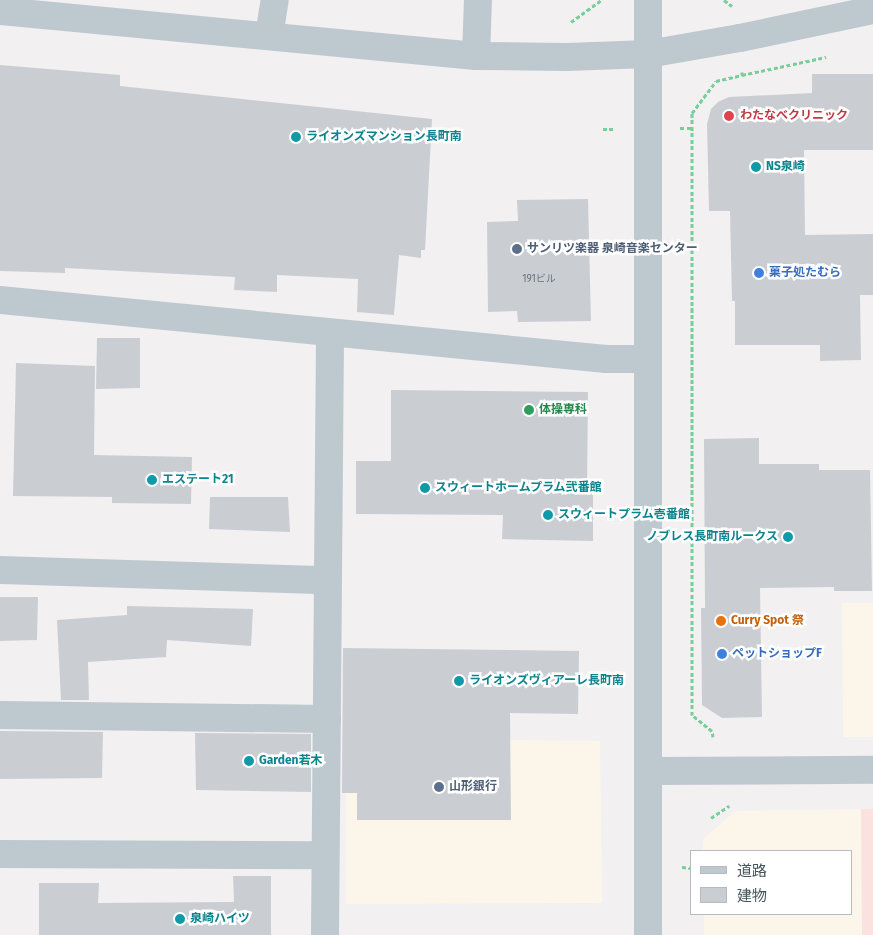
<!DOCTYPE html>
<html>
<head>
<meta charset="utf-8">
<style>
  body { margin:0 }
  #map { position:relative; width:873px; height:935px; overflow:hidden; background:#f2f0f0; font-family:"Fira Sans","Noto Sans JP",sans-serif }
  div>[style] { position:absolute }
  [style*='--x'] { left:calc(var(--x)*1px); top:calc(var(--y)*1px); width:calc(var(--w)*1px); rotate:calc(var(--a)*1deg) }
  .commercial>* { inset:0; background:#fcf6ea }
  .medical>* { inset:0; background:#fbe2e1 }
  .building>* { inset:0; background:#caced3 }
  .path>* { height:3px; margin-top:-1.5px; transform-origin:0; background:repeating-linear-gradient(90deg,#76ce9c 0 4px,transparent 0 6.5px) }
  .minor>* { height:28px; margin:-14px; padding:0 14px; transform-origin:14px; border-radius:14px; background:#bec8cf }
  .dots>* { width:14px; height:14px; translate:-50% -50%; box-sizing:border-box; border:2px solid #fff; border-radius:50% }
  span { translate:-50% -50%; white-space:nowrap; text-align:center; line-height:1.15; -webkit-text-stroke:5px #fff; paint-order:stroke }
  .number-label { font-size:10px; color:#68737b }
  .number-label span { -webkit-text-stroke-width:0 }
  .health-label { font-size:12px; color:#be3a42; font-weight:700 }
  .left { translate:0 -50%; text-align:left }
  .culture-label { font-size:12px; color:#0d838f; font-weight:700 }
  .right { translate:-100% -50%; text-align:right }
  .service-label { font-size:12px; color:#4e5e75; font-weight:700 }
  .shop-label { font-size:12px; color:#366cbe; font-weight:700 }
  .leisure-label { font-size:12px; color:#27864d; font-weight:700 }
  .food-label { font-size:12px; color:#c56008; font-weight:700 }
  .legend { position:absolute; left:690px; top:850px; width:162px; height:65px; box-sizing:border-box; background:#fff; border:1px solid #b6bbbf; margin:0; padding:6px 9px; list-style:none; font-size:15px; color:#48555e }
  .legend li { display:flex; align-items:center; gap:10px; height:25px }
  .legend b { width:25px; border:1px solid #b6bbbf }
</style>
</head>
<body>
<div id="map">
  <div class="commercial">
    <i style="clip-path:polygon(842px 603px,873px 603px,873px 737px,843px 737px)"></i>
    <i style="clip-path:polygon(517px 740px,600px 741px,602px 903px,346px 904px,346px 742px)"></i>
    <i style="clip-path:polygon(861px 809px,862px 935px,704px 935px,704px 914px,852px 914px,852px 851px,703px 851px,703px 839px,736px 811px)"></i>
  </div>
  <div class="medical">
    <i style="clip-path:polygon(861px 809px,873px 809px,873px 935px,862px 935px)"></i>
  </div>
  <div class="building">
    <i style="clip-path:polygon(0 65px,120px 75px,120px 86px,432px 119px,425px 250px,421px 250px,421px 258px,399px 255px,394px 315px,357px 312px,358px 279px,277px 275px,277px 292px,234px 290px,235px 277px,65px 268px,65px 273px,0 271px)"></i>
    <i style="clip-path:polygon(812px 74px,873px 74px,873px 150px,804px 150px,805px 235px,873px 234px,873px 295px,860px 295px,861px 360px,820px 361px,820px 345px,735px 345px,735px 301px,732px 301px,730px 211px,709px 211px,707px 124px,711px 109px,718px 102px,729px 97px,812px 93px)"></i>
    <i style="clip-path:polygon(588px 199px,591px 321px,518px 322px,517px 311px,488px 312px,487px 222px,518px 221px,517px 200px)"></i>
    <i style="clip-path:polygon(97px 338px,140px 338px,140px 388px,96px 389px)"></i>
    <i style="clip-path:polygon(16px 363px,95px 366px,94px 455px,192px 457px,191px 504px,112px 503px,112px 497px,13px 496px)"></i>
    <i style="clip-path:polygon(391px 390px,588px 392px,587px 491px,593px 491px,593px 541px,502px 539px,503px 515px,356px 514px,356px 461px,391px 461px)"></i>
    <i style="clip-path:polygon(759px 438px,759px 464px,819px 464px,819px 470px,870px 470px,872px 591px,834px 591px,834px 587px,760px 588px,762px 717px,722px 718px,702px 705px,701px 608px,705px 608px,704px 439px)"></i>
    <i style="clip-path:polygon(210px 497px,288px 497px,290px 532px,209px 529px)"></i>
    <i style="clip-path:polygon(0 597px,38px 597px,37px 640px,0 641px)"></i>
    <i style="clip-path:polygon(127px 606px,253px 609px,251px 646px,167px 640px,166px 657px,88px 662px,89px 700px,61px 700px,57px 620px,127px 615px)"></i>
    <i style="clip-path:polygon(343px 648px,579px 651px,578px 714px,510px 713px,511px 820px,357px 820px,357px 793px,342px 793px)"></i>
    <i style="clip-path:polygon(0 731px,103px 732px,102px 778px,0 779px)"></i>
    <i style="clip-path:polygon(195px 733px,311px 734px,311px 792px,196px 790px)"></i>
    <i style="clip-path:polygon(233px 876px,271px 876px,271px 935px,39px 935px,39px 883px,99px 883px,98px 903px,234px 902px)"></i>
  </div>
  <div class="path">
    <i style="--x:724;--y:0;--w:10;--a:37"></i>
    <i style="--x:571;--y:22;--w:37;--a:-36"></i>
    <i style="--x:742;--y:75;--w:86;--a:-12.1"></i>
    <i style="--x:680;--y:128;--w:12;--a:0"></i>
    <i style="--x:603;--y:129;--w:12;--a:0"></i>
    <i style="--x:713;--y:737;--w:6;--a:-99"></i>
    <i style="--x:712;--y:731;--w:26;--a:-141"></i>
    <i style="--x:692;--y:715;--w:602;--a:-90"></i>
    <i style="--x:692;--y:113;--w:40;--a:-53"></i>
    <i style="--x:716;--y:81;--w:27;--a:-13"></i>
    <i style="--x:742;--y:75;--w:3;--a:-90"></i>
    <i style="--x:711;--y:818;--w:22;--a:-34"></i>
    <i style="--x:682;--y:867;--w:10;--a:6"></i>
  </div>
  <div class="minor">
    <i style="--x:648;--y:0;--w:935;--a:90"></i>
    <i style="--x:0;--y:11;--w:478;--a:5.4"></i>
    <i style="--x:476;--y:56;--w:91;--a:0.6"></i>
    <i style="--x:567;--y:57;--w:81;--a:-2.1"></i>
    <i style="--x:648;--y:54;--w:93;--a:-9.9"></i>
    <i style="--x:740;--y:38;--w:136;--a:-11.9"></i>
    <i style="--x:269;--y:36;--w:36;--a:-81"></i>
    <i style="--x:476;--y:56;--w:56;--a:-88"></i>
    <i style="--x:0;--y:300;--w:609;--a:5.56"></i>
    <i style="--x:606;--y:359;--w:42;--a:0"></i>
    <i style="--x:0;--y:570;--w:327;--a:1.8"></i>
    <i style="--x:0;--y:715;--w:327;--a:0.7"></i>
    <i style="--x:649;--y:771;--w:224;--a:-0.3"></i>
    <i style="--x:0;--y:854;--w:324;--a:0.2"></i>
    <i style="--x:325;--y:935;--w:601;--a:-89.52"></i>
  </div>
  <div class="dots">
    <i style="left:729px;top:116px;background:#e0444e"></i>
    <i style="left:296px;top:137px;background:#0f9aa8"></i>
    <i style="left:756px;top:167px;background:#0f9aa8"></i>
    <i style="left:517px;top:249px;background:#5c6f8a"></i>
    <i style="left:759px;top:273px;background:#3f7fe0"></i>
    <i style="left:529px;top:410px;background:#2e9e5b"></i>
    <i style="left:152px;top:480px;background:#0f9aa8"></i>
    <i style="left:425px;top:488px;background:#0f9aa8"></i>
    <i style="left:548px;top:515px;background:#0f9aa8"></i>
    <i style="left:788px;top:537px;background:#0f9aa8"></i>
    <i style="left:721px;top:621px;background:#e8710a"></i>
    <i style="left:722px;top:654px;background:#3f7fe0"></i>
    <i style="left:459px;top:681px;background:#0f9aa8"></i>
    <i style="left:249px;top:761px;background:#0f9aa8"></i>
    <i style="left:439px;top:787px;background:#5c6f8a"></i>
    <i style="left:180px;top:919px;background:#0f9aa8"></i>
  </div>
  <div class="number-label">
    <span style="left:539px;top:280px">191ビル</span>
  </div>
  <div class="health-label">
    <span class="left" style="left:740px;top:116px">わたなべクリニック</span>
  </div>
  <div class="culture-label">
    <span class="left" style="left:306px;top:137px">ライオンズマンション長町南</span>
    <span class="left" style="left:766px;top:167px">NS泉崎</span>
    <span class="left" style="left:162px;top:480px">エステート21</span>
    <span class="left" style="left:435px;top:488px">スウィートホームプラム弐番館</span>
    <span class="left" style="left:558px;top:515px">スウィートプラム壱番館</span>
    <span class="right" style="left:778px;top:537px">ノブレス長町南ルークス</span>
    <span class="left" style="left:469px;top:681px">ライオンズヴィアーレ長町南</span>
    <span class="left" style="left:259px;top:761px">Garden若木</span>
    <span class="left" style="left:190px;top:919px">泉崎ハイツ</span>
  </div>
  <div class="service-label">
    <span class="left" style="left:527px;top:249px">サンリツ楽器 泉崎音楽センター</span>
    <span class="left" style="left:449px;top:787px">山形銀行</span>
  </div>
  <div class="shop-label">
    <span class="left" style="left:769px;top:273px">菓子処たむら</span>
    <span class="left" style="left:732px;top:654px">ペットショップF</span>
  </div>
  <div class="leisure-label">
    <span class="left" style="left:539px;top:410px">体操専科</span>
  </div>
  <div class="food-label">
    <span class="left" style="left:731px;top:621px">Curry Spot 祭</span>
  </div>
  <ul class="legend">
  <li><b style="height:6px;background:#bec8cf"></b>道路</li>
  <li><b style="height:14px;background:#caced3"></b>建物</li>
  </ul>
</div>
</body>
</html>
